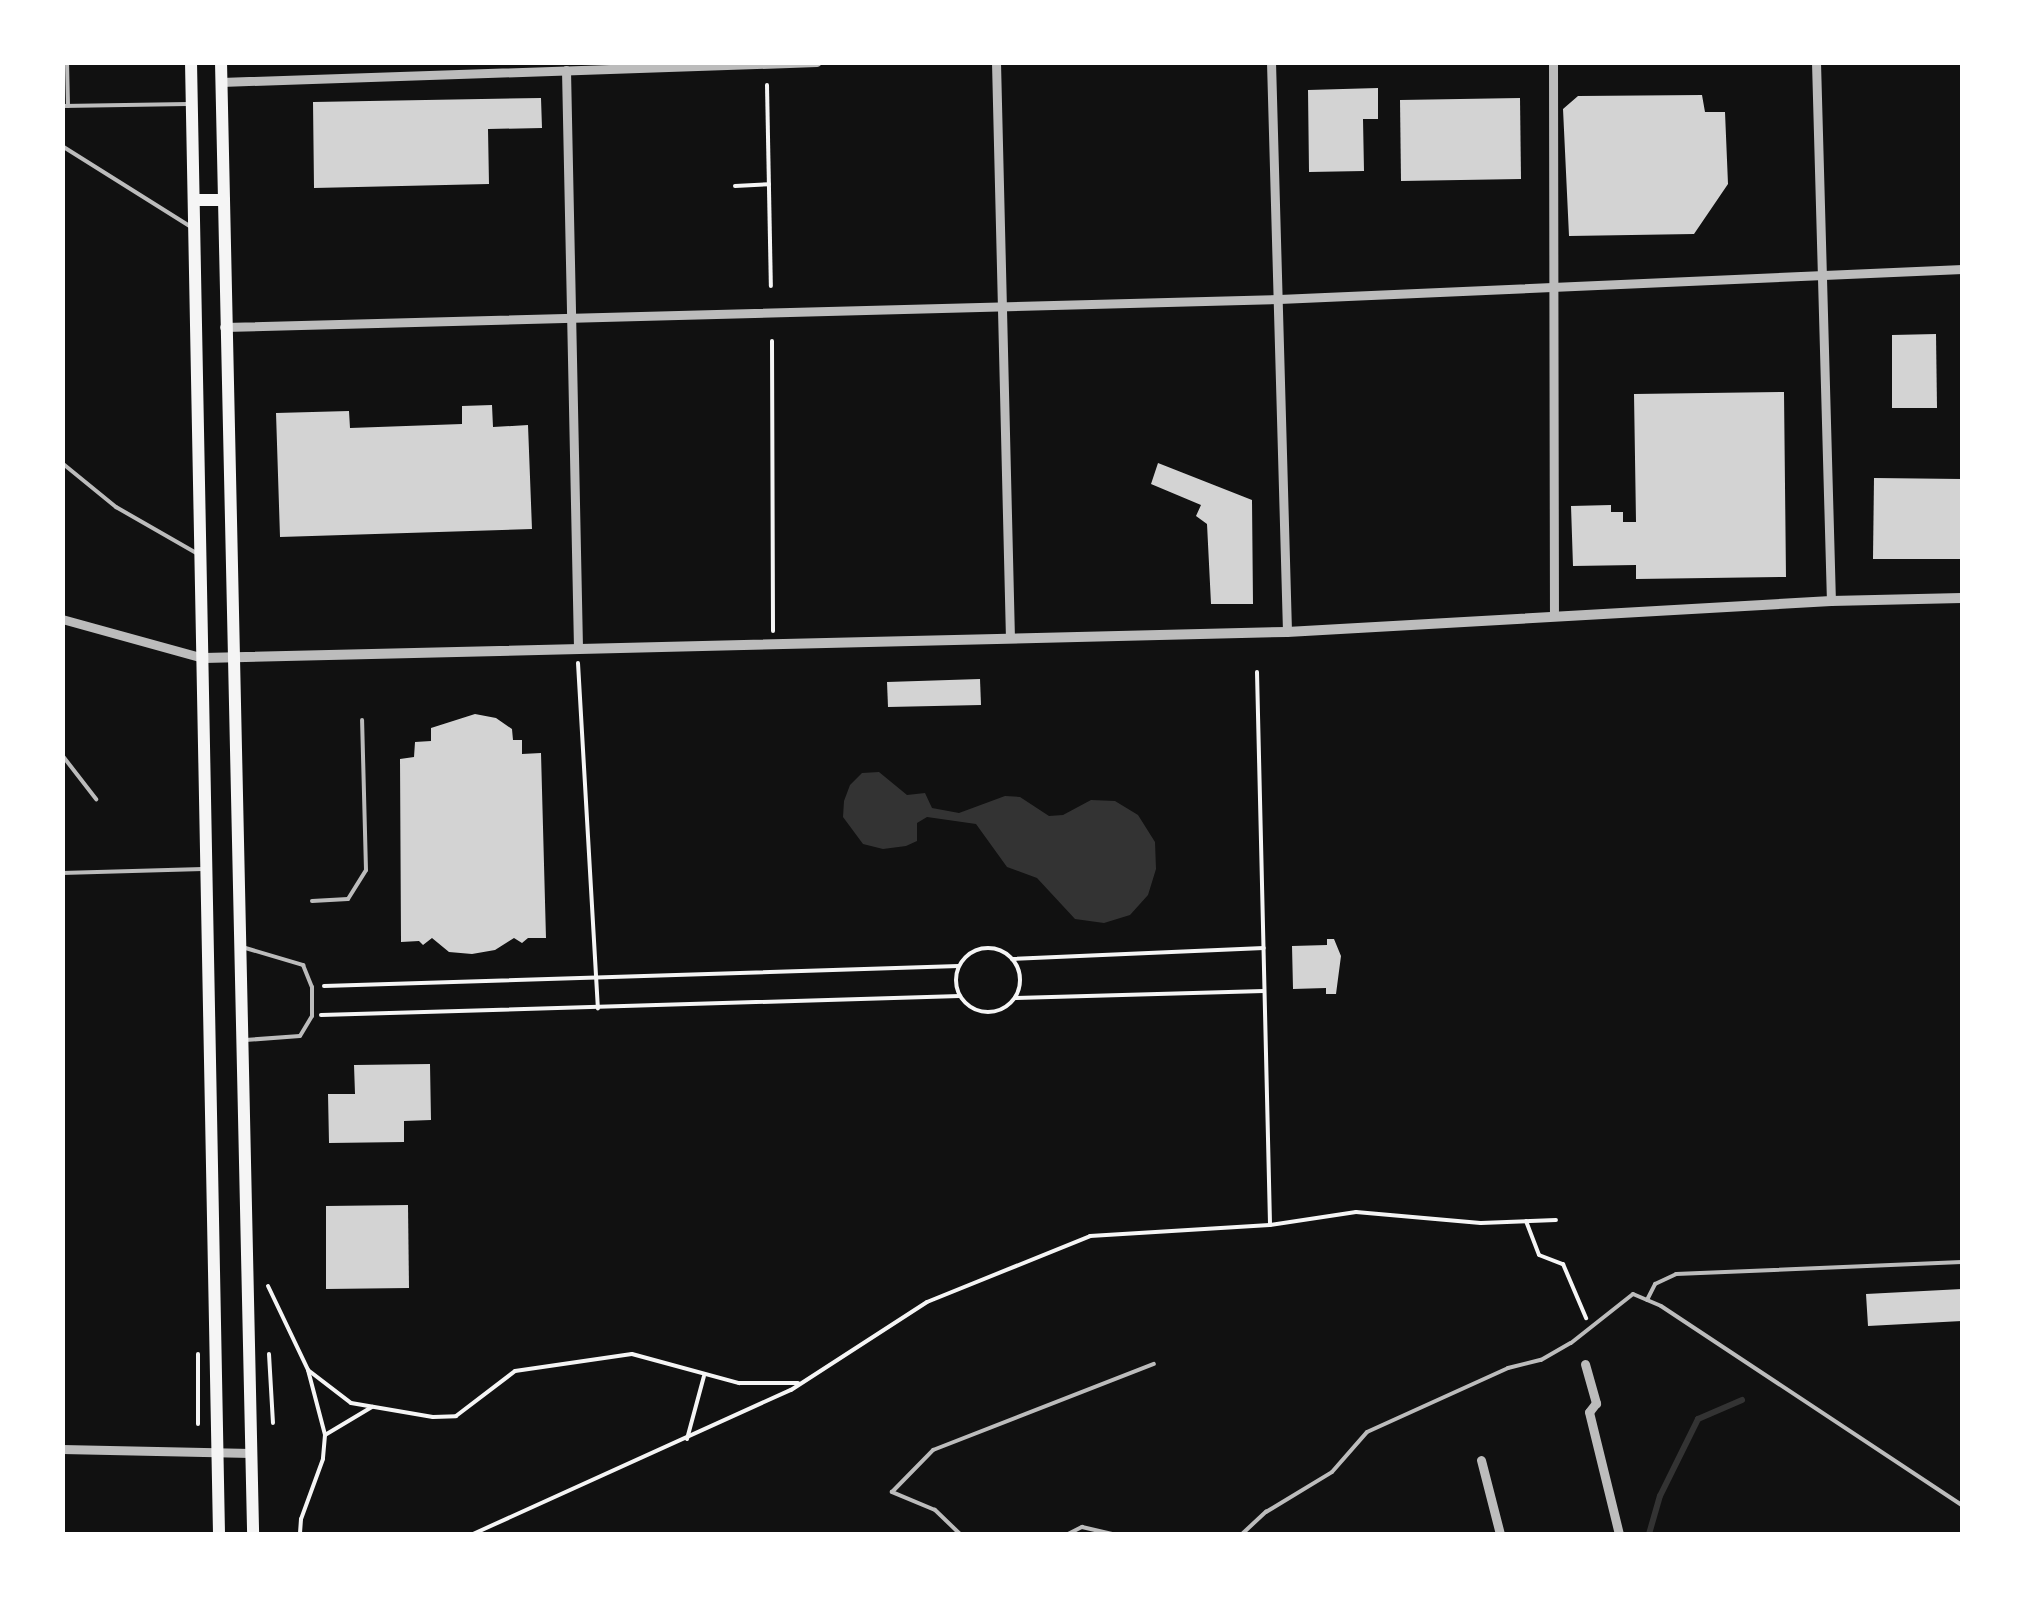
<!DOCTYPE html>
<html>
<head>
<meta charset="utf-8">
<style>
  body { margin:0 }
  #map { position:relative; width:2025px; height:1597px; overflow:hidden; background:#111; font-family:"Noto Sans",sans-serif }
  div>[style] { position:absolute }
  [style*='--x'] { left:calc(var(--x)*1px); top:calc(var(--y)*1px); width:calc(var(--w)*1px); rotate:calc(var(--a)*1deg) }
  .water>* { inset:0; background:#333 }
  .stream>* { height:6px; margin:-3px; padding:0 3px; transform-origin:3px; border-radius:3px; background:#333 }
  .building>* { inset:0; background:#d3d3d3 }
  .path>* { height:4px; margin:-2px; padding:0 2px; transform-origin:2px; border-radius:2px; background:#f5f5f5 }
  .path>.ring { margin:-2px; padding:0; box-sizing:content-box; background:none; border:4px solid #f5f5f5; border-radius:50% }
  .service>* { height:4px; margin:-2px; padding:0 2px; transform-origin:2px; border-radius:2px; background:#bcbcbc }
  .minor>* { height:9px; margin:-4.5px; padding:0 4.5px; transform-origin:4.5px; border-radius:4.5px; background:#bcbcbc }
  .tertiary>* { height:10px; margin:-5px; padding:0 5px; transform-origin:5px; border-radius:5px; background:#bcbcbc }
  .primary>* { height:12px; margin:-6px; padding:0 6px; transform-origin:6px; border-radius:6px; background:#f5f5f5 }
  span { translate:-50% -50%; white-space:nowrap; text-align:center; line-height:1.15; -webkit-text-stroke:8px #fff; paint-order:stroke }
  .frame { position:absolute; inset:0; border:65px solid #fff; pointer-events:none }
</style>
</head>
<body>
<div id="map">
  <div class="water">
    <i style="clip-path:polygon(879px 772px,907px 795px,925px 793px,932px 808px,959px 813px,1005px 796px,1020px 797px,1049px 816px,1063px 815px,1091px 800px,1115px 801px,1138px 815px,1155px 842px,1156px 869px,1148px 895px,1130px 915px,1104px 923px,1075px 919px,1037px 878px,1007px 867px,976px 824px,927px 817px,917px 823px,917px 841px,906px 846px,883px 849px,863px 844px,843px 817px,844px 801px,850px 785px,862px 773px)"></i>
  </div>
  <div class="stream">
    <i style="--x:1649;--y:1534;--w:40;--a:-74"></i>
    <i style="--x:1660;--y:1496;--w:86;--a:-63.7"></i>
    <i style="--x:1698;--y:1419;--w:48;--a:-23.4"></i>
  </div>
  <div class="building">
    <i style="clip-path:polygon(1378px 88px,1378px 119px,1363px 119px,1364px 171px,1309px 172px,1308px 90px)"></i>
    <i style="clip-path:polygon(1702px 95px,1705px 112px,1725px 112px,1728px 184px,1694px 234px,1569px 236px,1563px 109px,1578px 96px)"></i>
    <i style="clip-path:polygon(541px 98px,542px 128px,488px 129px,489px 184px,314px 188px,313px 102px)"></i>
    <i style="clip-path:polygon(1520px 98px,1521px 179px,1401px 181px,1400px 100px)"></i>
    <i style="clip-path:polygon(1936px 334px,1937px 408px,1892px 408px,1892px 335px)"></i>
    <i style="clip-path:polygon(1784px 392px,1786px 577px,1636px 579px,1636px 565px,1573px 566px,1571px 506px,1611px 505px,1611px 512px,1623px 512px,1623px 522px,1636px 522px,1634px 394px)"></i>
    <i style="clip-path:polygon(492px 405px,493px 427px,528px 425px,532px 529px,280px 537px,276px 413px,349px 411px,350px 428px,462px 424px,462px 406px)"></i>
    <i style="clip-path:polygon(1158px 463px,1252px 500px,1253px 604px,1211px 604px,1207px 524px,1196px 516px,1201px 505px,1151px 484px)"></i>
    <i style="clip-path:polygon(1874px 478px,1962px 479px,1962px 559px,1873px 559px)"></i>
    <i style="clip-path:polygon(980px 679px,981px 705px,888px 707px,887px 682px)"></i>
    <i style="clip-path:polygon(475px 714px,496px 718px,512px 729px,513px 740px,522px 740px,522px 754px,541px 753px,546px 938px,528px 938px,522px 943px,514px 938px,495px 950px,472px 954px,449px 952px,432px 938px,423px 945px,419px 941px,401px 942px,400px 759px,414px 757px,415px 742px,431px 741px,431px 728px)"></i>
    <i style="clip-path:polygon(1327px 939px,1334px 939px,1341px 956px,1336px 994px,1326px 994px,1326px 988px,1293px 989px,1292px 946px,1327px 945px)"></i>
    <i style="clip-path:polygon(430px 1064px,431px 1120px,404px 1121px,404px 1142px,329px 1143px,328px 1094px,355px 1094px,354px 1065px)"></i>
    <i style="clip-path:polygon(408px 1205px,409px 1288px,326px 1289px,326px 1206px)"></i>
    <i style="clip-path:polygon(1962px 1289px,1962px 1321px,1868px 1326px,1866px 1294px)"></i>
  </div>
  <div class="path">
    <i style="--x:767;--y:85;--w:201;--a:88.9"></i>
    <i style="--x:735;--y:186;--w:34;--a:-3"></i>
    <i style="--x:772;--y:341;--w:290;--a:89.8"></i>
    <i style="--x:578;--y:663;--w:346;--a:86.7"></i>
    <i style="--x:1257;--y:672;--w:553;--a:88.65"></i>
    <i class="ring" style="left:956px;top:948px;width:60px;height:60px"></i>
    <i style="--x:1012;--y:959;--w:252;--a:-2.5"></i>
    <i style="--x:324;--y:986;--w:635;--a:-1.8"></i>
    <i style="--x:1015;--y:998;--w:249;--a:-1.6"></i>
    <i style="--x:321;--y:1015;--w:639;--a:-1.7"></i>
    <i style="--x:1526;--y:1221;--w:36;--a:69"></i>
    <i style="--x:1539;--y:1255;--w:26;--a:21"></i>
    <i style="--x:1563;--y:1264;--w:59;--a:66.9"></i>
    <i style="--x:268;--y:1286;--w:93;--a:64.5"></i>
    <i style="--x:308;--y:1370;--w:67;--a:75.3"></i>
    <i style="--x:325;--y:1435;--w:24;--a:95"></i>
    <i style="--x:323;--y:1459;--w:64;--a:110.1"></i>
    <i style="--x:301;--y:1519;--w:15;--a:94"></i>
    <i style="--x:198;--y:1354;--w:70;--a:90"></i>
    <i style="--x:269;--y:1354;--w:69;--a:86.7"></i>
    <i style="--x:308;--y:1370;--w:54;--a:37.5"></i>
    <i style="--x:351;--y:1403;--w:83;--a:9.7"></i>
    <i style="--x:433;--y:1417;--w:23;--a:-2"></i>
    <i style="--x:456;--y:1416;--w:74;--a:-37.3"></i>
    <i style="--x:515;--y:1371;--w:118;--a:-8.3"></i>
    <i style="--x:632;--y:1354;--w:111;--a:15.2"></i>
    <i style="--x:739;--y:1383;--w:59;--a:0"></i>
    <i style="--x:325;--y:1435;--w:55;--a:-30.8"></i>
    <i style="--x:687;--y:1439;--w:65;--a:-74.9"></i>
    <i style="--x:473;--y:1534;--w:349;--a:-24.4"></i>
    <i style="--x:791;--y:1390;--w:162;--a:-32.9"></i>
    <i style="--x:927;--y:1302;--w:176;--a:-22"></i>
    <i style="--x:1090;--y:1236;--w:180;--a:-3.5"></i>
    <i style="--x:1270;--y:1225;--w:87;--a:-8.6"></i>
    <i style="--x:1356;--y:1212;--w:125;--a:5"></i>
    <i style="--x:1481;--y:1223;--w:75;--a:-2.3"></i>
  </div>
  <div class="service">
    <i style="--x:67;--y:62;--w:44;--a:88.7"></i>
    <i style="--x:62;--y:106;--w:126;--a:-0.9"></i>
    <i style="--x:62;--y:146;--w:152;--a:32.1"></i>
    <i style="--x:62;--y:463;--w:70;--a:39.2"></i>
    <i style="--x:116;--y:507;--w:95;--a:29.8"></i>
    <i style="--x:62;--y:755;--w:56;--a:52.3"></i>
    <i style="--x:62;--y:873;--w:141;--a:-1.6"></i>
    <i style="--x:312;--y:901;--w:36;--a:-3"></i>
    <i style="--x:348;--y:899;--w:34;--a:-58"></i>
    <i style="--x:366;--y:870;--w:150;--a:-91.5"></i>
    <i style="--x:242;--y:947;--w:64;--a:16.4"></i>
    <i style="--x:303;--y:965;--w:24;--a:68"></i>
    <i style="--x:312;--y:987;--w:29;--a:90"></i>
    <i style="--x:312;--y:1016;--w:23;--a:121"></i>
    <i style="--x:300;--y:1036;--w:55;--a:175.8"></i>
    <i style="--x:1647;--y:1300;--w:18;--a:-63"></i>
    <i style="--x:1655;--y:1284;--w:23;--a:-25"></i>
    <i style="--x:1676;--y:1274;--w:286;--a:-2.4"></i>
    <i style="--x:960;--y:1534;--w:35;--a:-136"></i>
    <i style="--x:935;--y:1510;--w:47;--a:-157.3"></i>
    <i style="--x:892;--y:1492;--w:59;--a:-45.7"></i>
    <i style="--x:933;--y:1450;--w:237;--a:-21.3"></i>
    <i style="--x:1068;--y:1534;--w:16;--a:-27"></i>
    <i style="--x:1082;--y:1527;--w:32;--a:13"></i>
    <i style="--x:1242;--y:1534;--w:33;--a:-43"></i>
    <i style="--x:1266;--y:1512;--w:77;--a:-31.2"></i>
    <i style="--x:1332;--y:1472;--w:53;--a:-48.8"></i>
    <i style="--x:1367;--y:1432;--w:155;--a:-24.4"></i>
    <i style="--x:1508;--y:1368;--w:34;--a:-14"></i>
    <i style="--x:1541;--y:1360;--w:34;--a:-30"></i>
    <i style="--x:1571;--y:1343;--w:79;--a:-38.3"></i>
    <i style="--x:1633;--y:1294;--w:30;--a:23"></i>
    <i style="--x:1661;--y:1306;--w:361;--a:33.5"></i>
  </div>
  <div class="minor">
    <i style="--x:996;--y:62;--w:576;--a:88.61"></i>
    <i style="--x:1271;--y:62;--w:570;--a:88.39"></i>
    <i style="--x:1553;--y:62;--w:554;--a:89.9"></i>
    <i style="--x:1816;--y:62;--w:539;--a:88.41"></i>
    <i style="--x:566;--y:70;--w:579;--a:88.81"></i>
    <i style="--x:221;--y:82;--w:596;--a:-1.92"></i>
    <i style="--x:224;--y:327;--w:1055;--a:-1.52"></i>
    <i style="--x:1279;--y:299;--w:684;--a:-2.52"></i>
    <i style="--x:62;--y:619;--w:147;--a:15.4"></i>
    <i style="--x:1585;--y:1364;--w:41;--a:74.2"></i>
    <i style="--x:1596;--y:1403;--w:11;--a:128"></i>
    <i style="--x:1589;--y:1412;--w:126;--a:76.2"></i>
    <i style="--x:62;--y:1449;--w:189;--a:1.2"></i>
    <i style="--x:1481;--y:1460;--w:76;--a:75.6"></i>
  </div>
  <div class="tertiary">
    <i style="--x:204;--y:658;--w:1083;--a:-1.38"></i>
    <i style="--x:1287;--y:632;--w:545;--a:-3.26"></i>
    <i style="--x:1831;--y:601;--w:131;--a:-1.3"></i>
  </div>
  <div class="primary">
    <i style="--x:191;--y:62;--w:1472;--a:88.91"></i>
    <i style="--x:221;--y:62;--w:1472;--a:88.75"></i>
    <i style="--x:195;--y:200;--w:29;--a:0"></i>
  </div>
  <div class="frame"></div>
</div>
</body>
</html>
